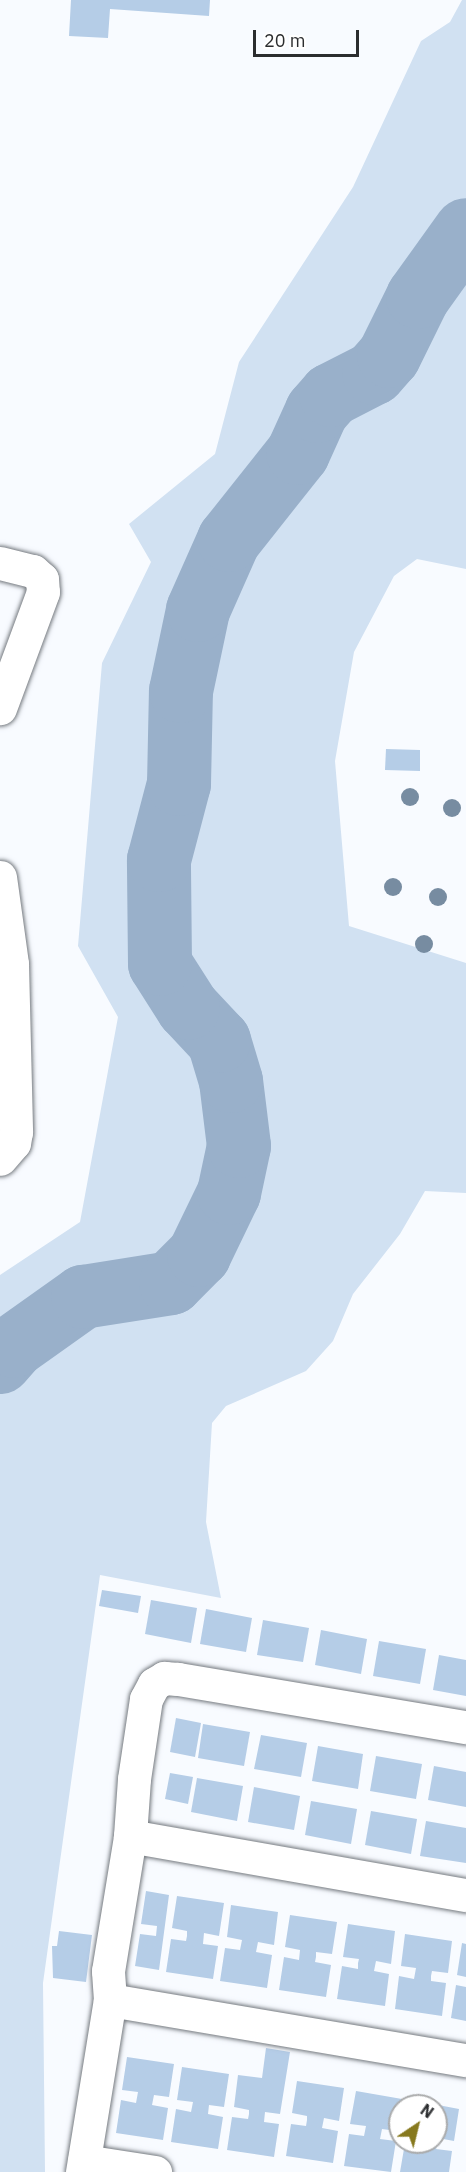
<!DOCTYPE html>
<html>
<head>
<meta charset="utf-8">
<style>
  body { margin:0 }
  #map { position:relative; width:466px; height:2172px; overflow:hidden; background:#f8fbff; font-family:"IBM Plex Sans",sans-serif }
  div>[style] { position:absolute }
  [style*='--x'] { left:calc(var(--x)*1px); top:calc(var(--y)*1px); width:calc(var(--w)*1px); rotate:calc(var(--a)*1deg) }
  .green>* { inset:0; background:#d1e1f2 }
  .river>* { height:64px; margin:-32px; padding:0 32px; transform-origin:32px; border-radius:32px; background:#99b0ca }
  .building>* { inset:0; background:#b5cde7 }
  .roads { filter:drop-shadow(0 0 2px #767b81) drop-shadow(0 0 2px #767b81) }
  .minor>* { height:33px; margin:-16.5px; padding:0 16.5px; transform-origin:16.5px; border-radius:16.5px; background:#fff }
  .trees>* { width:18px; height:18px; margin:-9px; border-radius:50%; background:#778ca1 }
  span { translate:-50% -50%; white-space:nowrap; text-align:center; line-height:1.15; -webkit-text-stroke:5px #fff; paint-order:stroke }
  .north { position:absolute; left:388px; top:2094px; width:60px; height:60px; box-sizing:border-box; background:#fff; border:2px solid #aaabac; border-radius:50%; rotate:35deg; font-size:16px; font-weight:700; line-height:24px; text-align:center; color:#2b2d2f }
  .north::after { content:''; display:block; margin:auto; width:21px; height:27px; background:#87791e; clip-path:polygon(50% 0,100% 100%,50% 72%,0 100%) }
  .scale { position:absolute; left:253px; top:30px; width:106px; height:27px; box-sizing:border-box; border:3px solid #2b2d2f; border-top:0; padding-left:8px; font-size:18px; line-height:21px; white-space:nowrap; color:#2b2d2f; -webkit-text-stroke:4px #fff; paint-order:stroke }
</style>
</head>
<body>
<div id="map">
  <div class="green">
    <i style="clip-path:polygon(462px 0,466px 0,466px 569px,417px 559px,394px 576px,354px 652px,335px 761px,349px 926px,466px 963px,466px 1193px,425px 1191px,400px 1234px,353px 1294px,333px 1341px,306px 1371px,226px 1406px,212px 1423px,206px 1522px,221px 1598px,100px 1575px,43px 1983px,45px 2172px,0 2172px,0 1275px,80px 1222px,118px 1017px,78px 946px,102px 663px,151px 562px,129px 524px,215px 454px,239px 362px,353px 187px,421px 41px,450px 22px)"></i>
  </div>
  <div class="river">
    <i style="--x:0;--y:1362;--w:21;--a:-49"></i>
    <i style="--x:14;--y:1346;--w:85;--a:-35.4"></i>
    <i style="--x:83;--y:1297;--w:89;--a:-9"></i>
    <i style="--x:171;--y:1283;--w:40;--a:-45"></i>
    <i style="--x:199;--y:1255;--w:69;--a:-64.2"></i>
    <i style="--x:229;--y:1193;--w:48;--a:-78"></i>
    <i style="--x:239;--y:1146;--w:65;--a:-97"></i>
    <i style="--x:231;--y:1081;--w:42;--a:-106.7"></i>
    <i style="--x:219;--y:1041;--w:45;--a:-133.2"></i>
    <i style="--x:188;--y:1008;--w:52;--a:-122.5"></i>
    <i style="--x:160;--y:964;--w:104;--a:-90.6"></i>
    <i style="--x:159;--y:860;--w:79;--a:-75.3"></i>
    <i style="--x:179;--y:784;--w:93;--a:-88.8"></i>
    <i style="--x:181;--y:691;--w:83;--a:-78.1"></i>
    <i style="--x:198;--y:610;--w:77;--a:-66.1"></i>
    <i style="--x:229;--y:540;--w:111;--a:-51.6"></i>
    <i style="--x:298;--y:453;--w:46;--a:-65.7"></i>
    <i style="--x:317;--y:411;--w:21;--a:-49"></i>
    <i style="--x:331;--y:395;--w:48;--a:-27.1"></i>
    <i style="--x:374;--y:373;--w:23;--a:-49"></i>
    <i style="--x:389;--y:356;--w:66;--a:-63.8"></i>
    <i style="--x:418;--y:297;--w:82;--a:-54.4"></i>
  </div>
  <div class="building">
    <i style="clip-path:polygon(71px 0,210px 0,209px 16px,110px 9px,108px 38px,69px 36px)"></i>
    <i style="clip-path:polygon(386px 749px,420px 750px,420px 771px,385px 770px)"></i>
    <i style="clip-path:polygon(102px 1590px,141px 1596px,138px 1613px,99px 1606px)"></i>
    <i style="clip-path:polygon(151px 1600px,197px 1608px,191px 1643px,145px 1634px)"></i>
    <i style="clip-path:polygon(206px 1609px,252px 1618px,246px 1652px,200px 1644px)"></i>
    <i style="clip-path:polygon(263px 1620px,309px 1628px,303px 1662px,257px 1655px)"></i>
    <i style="clip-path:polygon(321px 1630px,367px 1639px,361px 1674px,315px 1665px)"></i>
    <i style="clip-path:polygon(379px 1641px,426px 1649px,420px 1684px,373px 1676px)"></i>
    <i style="clip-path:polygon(439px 1655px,466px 1660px,466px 1696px,433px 1690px)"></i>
    <i style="clip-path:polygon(176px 1718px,201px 1723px,195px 1757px,170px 1752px)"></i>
    <i style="clip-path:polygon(203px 1724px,250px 1732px,244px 1766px,198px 1758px)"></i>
    <i style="clip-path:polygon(261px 1735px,307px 1743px,301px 1777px,254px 1769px)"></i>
    <i style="clip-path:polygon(318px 1746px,363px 1754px,358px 1789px,312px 1781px)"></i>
    <i style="clip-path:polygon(376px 1756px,422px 1764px,416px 1799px,370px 1791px)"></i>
    <i style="clip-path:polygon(434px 1766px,466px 1772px,466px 1807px,428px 1800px)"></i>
    <i style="clip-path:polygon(170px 1773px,193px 1777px,188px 1804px,165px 1799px)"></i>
    <i style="clip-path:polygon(197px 1778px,243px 1786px,237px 1821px,191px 1812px)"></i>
    <i style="clip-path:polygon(254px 1787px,300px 1796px,294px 1830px,248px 1822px)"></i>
    <i style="clip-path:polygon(311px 1801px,357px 1809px,351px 1844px,305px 1835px)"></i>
    <i style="clip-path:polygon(371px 1811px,417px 1819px,411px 1854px,365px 1845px)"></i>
    <i style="clip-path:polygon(426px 1821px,466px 1828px,466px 1863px,420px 1856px)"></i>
    <i style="clip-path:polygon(146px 1891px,169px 1895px,159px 1970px,135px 1966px,140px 1934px,156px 1936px,157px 1926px,141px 1924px)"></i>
    <i style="clip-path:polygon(177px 1896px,224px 1903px,219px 1936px,204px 1933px,203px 1944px,218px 1946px,213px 1979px,166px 1972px,171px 1939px,186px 1941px,187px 1936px,187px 1931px,172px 1928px)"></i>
    <i style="clip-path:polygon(231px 1905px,278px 1912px,274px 1945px,258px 1942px,256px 1952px,272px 1955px,267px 1988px,220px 1981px,225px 1948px,240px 1950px,242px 1940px,227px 1937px)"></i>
    <i style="clip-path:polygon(290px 1915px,337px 1922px,332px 1954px,316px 1952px,316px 1957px,315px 1962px,331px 1965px,326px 1997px,279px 1990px,284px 1957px,299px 1960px,300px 1950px,285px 1947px)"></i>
    <i style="clip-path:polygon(348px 1924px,395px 1931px,391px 1964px,376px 1961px,374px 1971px,389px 1974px,385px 2006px,337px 1999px,342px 1966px,358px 1969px,358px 1963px,359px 1959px,343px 1957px)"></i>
    <i style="clip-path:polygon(59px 1931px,92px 1935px,86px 1982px,53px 1978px,52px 1946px,57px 1946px)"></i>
    <i style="clip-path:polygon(405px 1934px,452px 1941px,448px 1973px,432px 1971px,431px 1976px,431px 1981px,446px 1983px,442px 2016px,395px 2009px,399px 1976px,414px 1979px,416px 1968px,401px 1966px)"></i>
    <i style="clip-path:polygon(462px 1943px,466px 1944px,466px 1977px,457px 1975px)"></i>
    <i style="clip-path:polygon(456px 1985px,466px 1987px,466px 2021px,451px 2018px)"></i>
    <i style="clip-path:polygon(266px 2048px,290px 2052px,280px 2114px,265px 2112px,264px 2122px,279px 2124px,274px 2157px,227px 2150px,232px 2117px,248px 2119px,249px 2114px,249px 2110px,234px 2107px,238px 2075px,262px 2078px)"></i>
    <i style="clip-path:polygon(127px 2057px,174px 2064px,169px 2097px,154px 2095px,152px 2105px,168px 2108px,163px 2140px,116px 2133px,121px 2100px,136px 2103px,138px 2092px,122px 2090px)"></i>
    <i style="clip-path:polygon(182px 2067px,229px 2074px,224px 2107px,209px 2105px,208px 2114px,223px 2117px,218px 2149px,171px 2142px,176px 2109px,191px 2112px,193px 2102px,177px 2100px)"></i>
    <i style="clip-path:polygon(297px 2081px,344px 2088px,339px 2121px,324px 2118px,322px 2128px,338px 2131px,333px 2163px,286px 2156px,291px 2124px,306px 2126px,307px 2120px,307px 2116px,292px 2113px)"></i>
    <i style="clip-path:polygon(356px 2091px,402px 2099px,397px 2131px,382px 2129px,380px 2139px,396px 2141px,391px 2172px,344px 2166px,349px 2134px,364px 2136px,366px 2126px,350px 2124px)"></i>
    <i style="clip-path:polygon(412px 2100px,459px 2109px,454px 2141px,438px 2138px,436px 2149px,452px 2151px,449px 2172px,400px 2172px,405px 2143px,436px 2142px,436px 2106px,411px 2106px)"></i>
  </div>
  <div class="roads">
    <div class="minor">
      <i style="--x:0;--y:563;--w:34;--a:14"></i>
      <i style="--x:33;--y:571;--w:12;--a:42"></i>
      <i style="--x:42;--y:579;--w:13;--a:86"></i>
      <i style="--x:43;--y:592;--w:124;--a:110.3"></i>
      <i style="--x:0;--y:877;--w:88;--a:82.1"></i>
      <i style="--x:12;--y:964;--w:168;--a:88.6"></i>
      <i style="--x:16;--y:1132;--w:11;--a:100"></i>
      <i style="--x:14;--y:1143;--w:21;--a:131"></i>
      <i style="--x:130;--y:1836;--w:341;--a:10"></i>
      <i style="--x:110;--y:2000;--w:361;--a:9.6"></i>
      <i style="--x:84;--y:2161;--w:72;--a:8.8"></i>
      <i style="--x:82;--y:2172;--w:174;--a:-80.8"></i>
      <i style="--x:110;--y:2000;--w:29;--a:-94"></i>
      <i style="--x:108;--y:1971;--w:137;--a:-80.7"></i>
      <i style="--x:130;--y:1836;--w:57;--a:-86"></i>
      <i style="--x:134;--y:1779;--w:81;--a:-81.5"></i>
      <i style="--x:146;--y:1699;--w:17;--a:-62"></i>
      <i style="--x:154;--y:1684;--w:12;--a:-31"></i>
      <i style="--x:164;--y:1678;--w:14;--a:4"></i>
      <i style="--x:178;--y:1679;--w:292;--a:9.5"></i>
    </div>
  </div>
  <div class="trees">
    <i style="left:410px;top:797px"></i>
    <i style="left:452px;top:808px"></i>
    <i style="left:393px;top:887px"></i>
    <i style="left:438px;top:897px"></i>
    <i style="left:424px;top:944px"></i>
  </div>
  <div class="north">N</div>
  <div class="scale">20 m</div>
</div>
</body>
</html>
